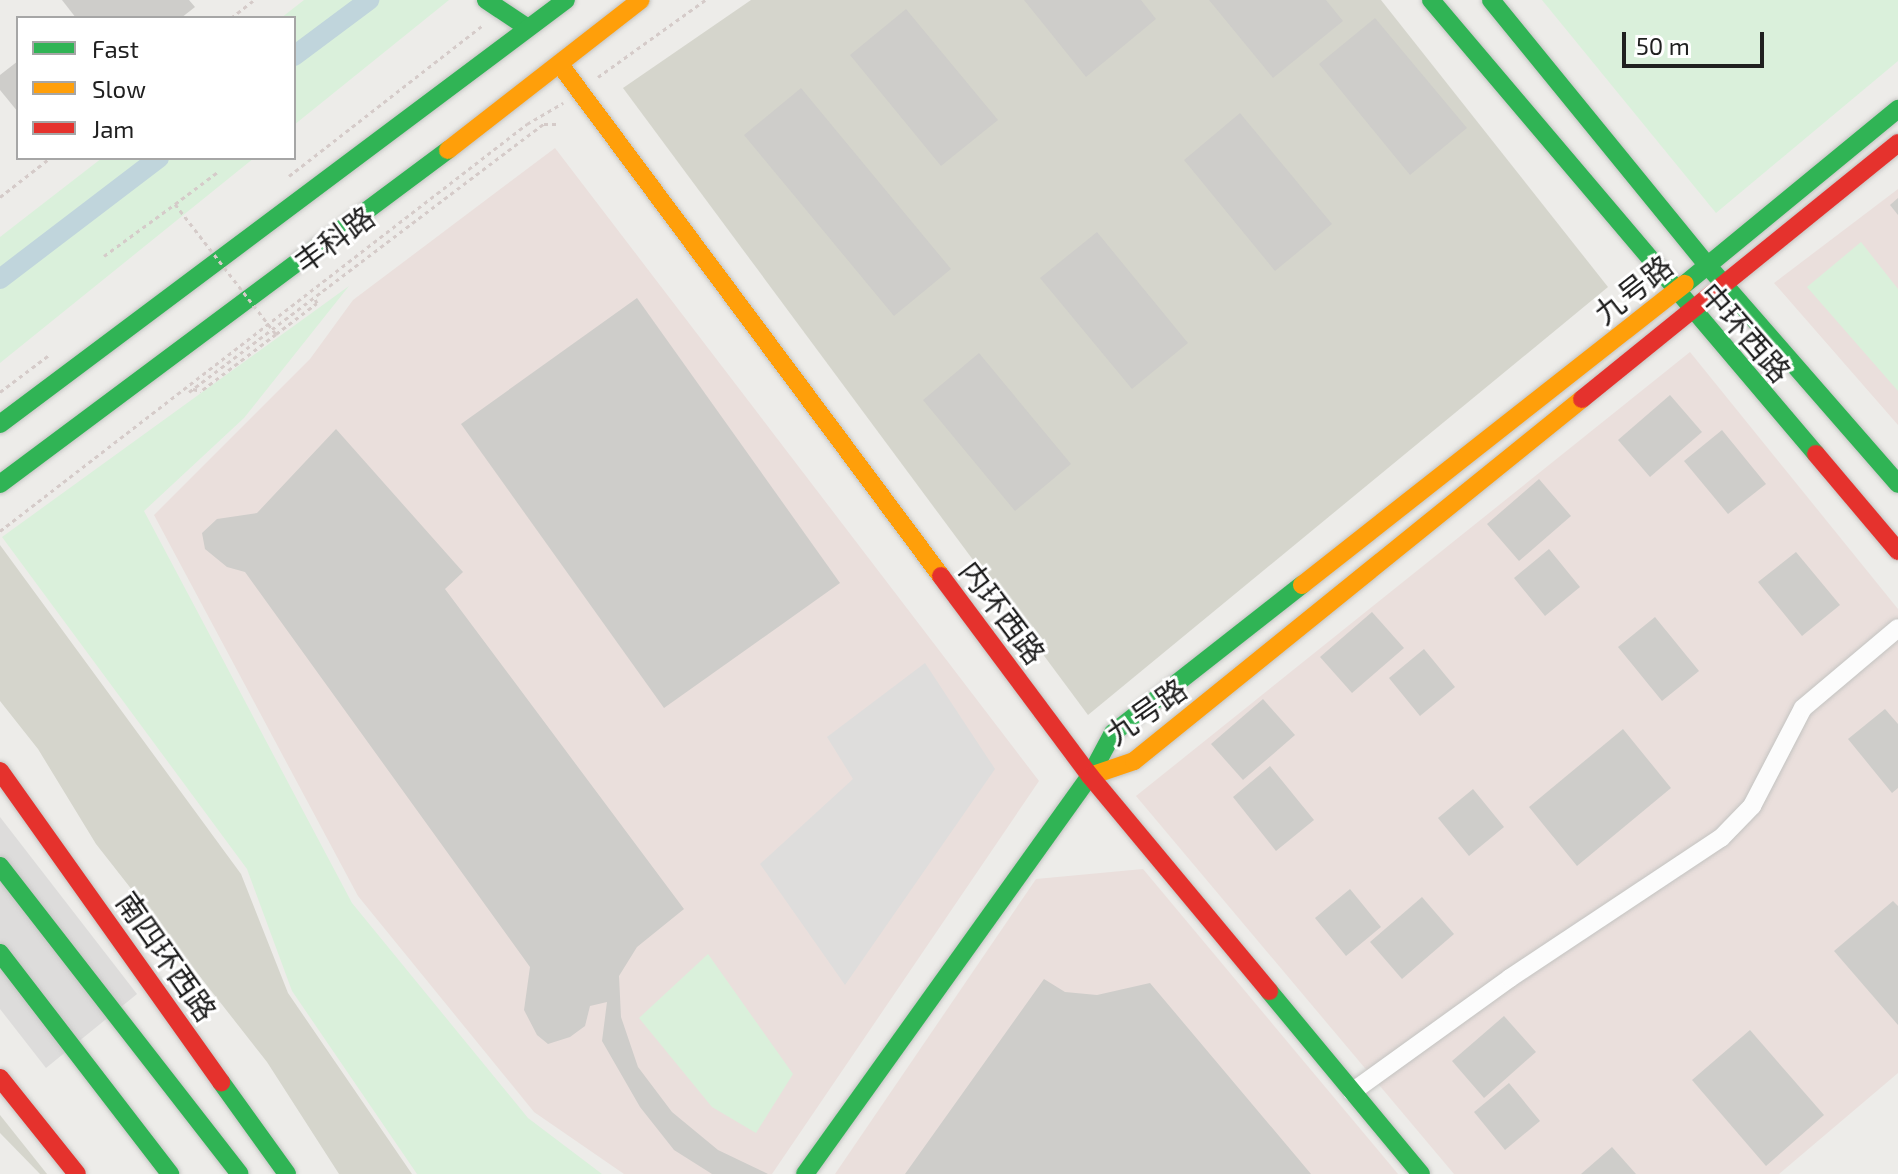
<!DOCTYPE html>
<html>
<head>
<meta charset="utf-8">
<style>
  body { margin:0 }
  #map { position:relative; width:1898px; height:1174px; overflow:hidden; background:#edece9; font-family:"Exo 2","Noto Sans SC",sans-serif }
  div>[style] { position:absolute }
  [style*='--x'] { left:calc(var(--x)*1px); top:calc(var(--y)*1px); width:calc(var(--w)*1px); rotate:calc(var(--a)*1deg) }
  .commercial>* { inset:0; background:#eadfdc }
  .construction>* { inset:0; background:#d5d5cc }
  .park>* { inset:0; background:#daf0db }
  .parking>* { inset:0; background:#dedddc }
  .pier>* { inset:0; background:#dddcdb }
  .canal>* { height:20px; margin:-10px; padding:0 10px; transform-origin:10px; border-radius:10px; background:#c0d5dc }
  .building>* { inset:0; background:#cecdca }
  .path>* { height:3px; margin-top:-1.5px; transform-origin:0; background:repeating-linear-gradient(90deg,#d5cbc9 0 4px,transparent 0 8px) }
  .roads { filter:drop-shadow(0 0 2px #c3c3c1) drop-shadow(0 0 2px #c3c3c1) }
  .street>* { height:18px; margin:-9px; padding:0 9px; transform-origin:9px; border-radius:9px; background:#fcfcfc }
  .fast>* { height:18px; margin:-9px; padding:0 9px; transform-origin:9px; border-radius:9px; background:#30b455 }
  .slow>* { height:18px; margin:-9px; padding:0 9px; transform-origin:9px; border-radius:9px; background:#ff9f0a }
  .jam>* { height:18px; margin:-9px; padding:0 9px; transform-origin:9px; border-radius:9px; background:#e5322d }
  .path-bridge>* { height:3px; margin-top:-1.5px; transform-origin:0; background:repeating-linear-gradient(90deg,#d5cbc9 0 4px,transparent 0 8px) }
  span { translate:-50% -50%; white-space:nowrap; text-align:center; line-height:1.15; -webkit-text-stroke:6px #fff; paint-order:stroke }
  .street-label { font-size:30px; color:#202020 }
  .legend { position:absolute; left:16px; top:16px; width:280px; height:144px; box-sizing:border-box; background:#fff; border:2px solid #a6a6a6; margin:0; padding:10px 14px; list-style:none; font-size:24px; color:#202020 }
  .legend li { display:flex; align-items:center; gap:16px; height:40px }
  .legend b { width:40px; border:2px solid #a6a6a6 }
  .scale { position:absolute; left:1622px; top:32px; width:142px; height:36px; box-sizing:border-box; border:4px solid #202020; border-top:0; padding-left:10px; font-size:24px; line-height:28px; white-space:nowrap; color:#202020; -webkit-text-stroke:6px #fff; paint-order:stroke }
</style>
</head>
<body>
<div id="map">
  <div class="commercial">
    <i style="clip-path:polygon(555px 148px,1039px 781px,772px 1174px,624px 1174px,534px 1112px,358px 896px,154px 515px,310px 359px,353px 300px)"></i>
    <i style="clip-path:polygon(1898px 189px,1898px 425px,1774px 283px)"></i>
    <i style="clip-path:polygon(1690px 352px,1898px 609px,1898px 1073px,1779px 1174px,1454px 1174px,1136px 796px)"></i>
    <i style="clip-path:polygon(1143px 869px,1398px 1174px,835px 1174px,1036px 879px)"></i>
  </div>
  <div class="construction">
    <i style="clip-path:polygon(751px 0,1381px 0,1608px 287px,1088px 715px,623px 88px)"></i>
    <i style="clip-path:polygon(0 545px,241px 874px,288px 993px,412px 1174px,339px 1174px,267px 1062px,96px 844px,38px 749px,0 701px)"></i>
    <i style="clip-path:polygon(0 1115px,47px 1174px,40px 1174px,0 1133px)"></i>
  </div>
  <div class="park">
    <i style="clip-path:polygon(304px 0,449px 0,294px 125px,294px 18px,281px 18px)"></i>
    <i style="clip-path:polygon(1542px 0,1898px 0,1898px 61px,1716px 213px)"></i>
    <i style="clip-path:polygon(102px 158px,254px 158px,0 363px,0 237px)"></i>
    <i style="clip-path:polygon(1861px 242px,1898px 289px,1898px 391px,1807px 287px)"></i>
    <i style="clip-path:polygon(349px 286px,244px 418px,144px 511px,352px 903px,528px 1118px,602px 1174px,417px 1174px,292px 991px,247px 869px,2px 537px)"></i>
    <i style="clip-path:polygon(708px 954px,793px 1074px,756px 1133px,712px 1107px,639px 1018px)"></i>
  </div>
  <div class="parking">
    <i style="clip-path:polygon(925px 663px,995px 769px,845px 985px,760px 864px,853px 779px,827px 737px)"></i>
  </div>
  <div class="pier">
    <i style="clip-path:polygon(0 817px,137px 994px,46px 1068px,0 1009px)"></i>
  </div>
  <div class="canal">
    <i style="--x:294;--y:56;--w:94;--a:-36.7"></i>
    <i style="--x:0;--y:279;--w:200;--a:-37.3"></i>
  </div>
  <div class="building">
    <i style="clip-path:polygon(62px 0,189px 0,195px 7px,181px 18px,76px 18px)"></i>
    <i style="clip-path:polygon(1024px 0,1141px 0,1156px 19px,1086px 77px)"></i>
    <i style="clip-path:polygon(1209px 0,1326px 0,1343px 21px,1273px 78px)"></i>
    <i style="clip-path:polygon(906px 9px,998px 120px,941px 166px,850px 55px)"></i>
    <i style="clip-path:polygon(1375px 18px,1467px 128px,1410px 175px,1319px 64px)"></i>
    <i style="clip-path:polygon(18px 61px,18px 112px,0 90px,0 75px)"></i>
    <i style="clip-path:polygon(801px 88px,951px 269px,894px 316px,744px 135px)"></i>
    <i style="clip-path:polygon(1240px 113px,1332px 224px,1275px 271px,1184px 160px)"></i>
    <i style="clip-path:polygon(1898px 198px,1898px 215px,1890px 205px)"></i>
    <i style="clip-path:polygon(1097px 232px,1188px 343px,1132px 389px,1040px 278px)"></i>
    <i style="clip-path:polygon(637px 298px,840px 583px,664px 708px,461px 424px)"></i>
    <i style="clip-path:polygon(979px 353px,1071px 464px,1015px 511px,923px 400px)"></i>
    <i style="clip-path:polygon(1670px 395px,1702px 432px,1650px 477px,1618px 440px)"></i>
    <i style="clip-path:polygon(336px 429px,463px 572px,445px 589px,684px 909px,637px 947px,619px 976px,621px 1017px,638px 1067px,672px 1112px,718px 1150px,768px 1174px,712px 1174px,674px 1150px,640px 1107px,602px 1041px,607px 1002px,590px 1006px,585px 1026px,570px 1037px,548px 1044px,537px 1035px,524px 1010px,530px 967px,245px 572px,227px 567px,205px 549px,202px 533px,217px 519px,257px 513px)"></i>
    <i style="clip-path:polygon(1722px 430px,1766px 484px,1728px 514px,1684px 461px)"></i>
    <i style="clip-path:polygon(1539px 479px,1571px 516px,1519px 561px,1487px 524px)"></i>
    <i style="clip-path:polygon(1549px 549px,1580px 587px,1545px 616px,1514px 578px)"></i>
    <i style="clip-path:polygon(1796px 552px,1840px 605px,1802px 636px,1758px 582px)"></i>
    <i style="clip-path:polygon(1372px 612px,1404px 648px,1352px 693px,1320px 657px)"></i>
    <i style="clip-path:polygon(1655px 617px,1699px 671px,1662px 701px,1618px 647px)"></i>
    <i style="clip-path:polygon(1424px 649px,1455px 687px,1420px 716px,1389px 678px)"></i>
    <i style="clip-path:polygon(1263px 699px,1295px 735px,1243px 780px,1211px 744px)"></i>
    <i style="clip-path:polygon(1885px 709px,1898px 724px,1898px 788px,1892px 793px,1848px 739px)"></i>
    <i style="clip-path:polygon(1623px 729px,1671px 788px,1577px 866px,1529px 807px)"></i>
    <i style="clip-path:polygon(1270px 766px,1314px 820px,1276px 851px,1233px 797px)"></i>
    <i style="clip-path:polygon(1473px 789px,1504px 827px,1469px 856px,1438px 818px)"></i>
    <i style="clip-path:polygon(1350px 889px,1381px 927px,1346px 956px,1315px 918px)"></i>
    <i style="clip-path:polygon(1422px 897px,1454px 934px,1402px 979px,1370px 942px)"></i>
    <i style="clip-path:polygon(1893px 901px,1898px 906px,1898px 1025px,1834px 951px)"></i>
    <i style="clip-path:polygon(1044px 979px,1065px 992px,1097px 995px,1150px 983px,1311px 1174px,905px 1174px)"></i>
    <i style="clip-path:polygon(1504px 1016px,1536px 1052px,1484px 1098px,1452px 1061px)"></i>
    <i style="clip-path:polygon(1750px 1030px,1824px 1115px,1766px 1166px,1692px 1080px)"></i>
    <i style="clip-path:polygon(1509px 1083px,1540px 1121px,1505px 1150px,1474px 1112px)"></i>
    <i style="clip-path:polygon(1612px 1147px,1636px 1174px,1581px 1174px)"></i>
  </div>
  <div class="path">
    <i style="--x:231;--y:18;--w:29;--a:-38"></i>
    <i style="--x:598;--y:77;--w:132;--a:-35.7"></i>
    <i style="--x:289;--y:176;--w:244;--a:-37.9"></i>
    <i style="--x:0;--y:197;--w:63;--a:-38"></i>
    <i style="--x:175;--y:204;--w:55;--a:-36.9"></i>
    <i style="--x:276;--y:334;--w:51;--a:-37.1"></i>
    <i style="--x:317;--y:303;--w:4;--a:-117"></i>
    <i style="--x:193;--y:389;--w:8;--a:14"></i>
    <i style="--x:0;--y:392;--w:61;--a:-37.1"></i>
    <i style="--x:189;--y:392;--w:445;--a:-37.1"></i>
    <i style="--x:544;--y:124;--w:15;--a:0"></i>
    <i style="--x:0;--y:531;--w:666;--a:-37.68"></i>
    <i style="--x:527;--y:124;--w:42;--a:-30.3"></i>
  </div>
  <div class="roads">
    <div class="street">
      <i style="--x:1352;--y:1092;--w:195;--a:-35.8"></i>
      <i style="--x:1510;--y:978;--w:253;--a:-33.6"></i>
      <i style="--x:1721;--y:838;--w:45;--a:-45.9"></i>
      <i style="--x:1752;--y:806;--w:110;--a:-62.5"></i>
      <i style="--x:1803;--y:708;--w:124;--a:-40.1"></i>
    </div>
    <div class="fast">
      <i style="--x:486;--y:0;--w:50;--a:33.7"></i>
      <i style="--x:1431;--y:0;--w:595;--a:49.7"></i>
      <i style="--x:1491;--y:0;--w:343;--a:50.8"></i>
      <i style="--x:1708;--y:266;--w:289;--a:48.9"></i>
      <i style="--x:1685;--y:284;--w:276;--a:-39.4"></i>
      <i style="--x:0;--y:424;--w:707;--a:-36.84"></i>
      <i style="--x:0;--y:484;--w:559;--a:-36.71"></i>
      <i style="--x:0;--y:866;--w:390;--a:52.1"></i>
      <i style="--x:0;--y:953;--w:279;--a:52.4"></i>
      <i style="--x:1269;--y:991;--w:238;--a:50.3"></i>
      <i style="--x:221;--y:1082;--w:113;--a:54.3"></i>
      <i style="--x:805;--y:1174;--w:490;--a:-54.4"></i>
      <i style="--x:1090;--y:776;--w:49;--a:-61.9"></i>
      <i style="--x:1113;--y:733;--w:240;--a:-38.1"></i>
    </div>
    <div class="slow">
      <i style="--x:561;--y:66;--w:636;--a:53.31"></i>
      <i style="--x:448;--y:150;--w:244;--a:-37.9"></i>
      <i style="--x:1302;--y:585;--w:487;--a:-38.2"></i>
      <i style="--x:1090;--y:776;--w:46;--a:-18.8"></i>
      <i style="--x:1134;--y:761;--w:576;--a:-38.94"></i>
    </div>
    <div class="jam">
      <i style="--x:1582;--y:399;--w:407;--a:-39"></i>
      <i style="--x:1816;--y:454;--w:127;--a:49.8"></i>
      <i style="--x:941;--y:576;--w:249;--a:53.3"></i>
      <i style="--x:1090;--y:776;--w:280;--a:50.2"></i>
      <i style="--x:0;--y:771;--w:382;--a:54.6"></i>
      <i style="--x:0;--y:1078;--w:123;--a:51.3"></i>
    </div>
  </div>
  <div class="path-bridge">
    <i style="--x:104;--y:256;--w:88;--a:-36.2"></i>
    <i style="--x:175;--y:204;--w:165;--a:52.2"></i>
    <i style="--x:276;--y:334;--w:94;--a:142.8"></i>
  </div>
  <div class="street-label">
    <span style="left:334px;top:239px;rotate:-36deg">丰科路</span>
    <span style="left:1633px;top:289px;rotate:-38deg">九号路</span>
    <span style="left:1746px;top:332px;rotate:49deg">中环西路</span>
    <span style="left:1003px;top:612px;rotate:53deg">内环西路</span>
    <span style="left:1146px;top:711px;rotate:-35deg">九号路</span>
    <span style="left:167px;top:956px;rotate:55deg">南四环西路</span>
  </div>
  <ul class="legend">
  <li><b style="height:10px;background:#30b455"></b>Fast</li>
  <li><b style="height:10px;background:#ff9f0a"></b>Slow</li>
  <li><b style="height:10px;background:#e5322d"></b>Jam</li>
  </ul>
  <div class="scale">50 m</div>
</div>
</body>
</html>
